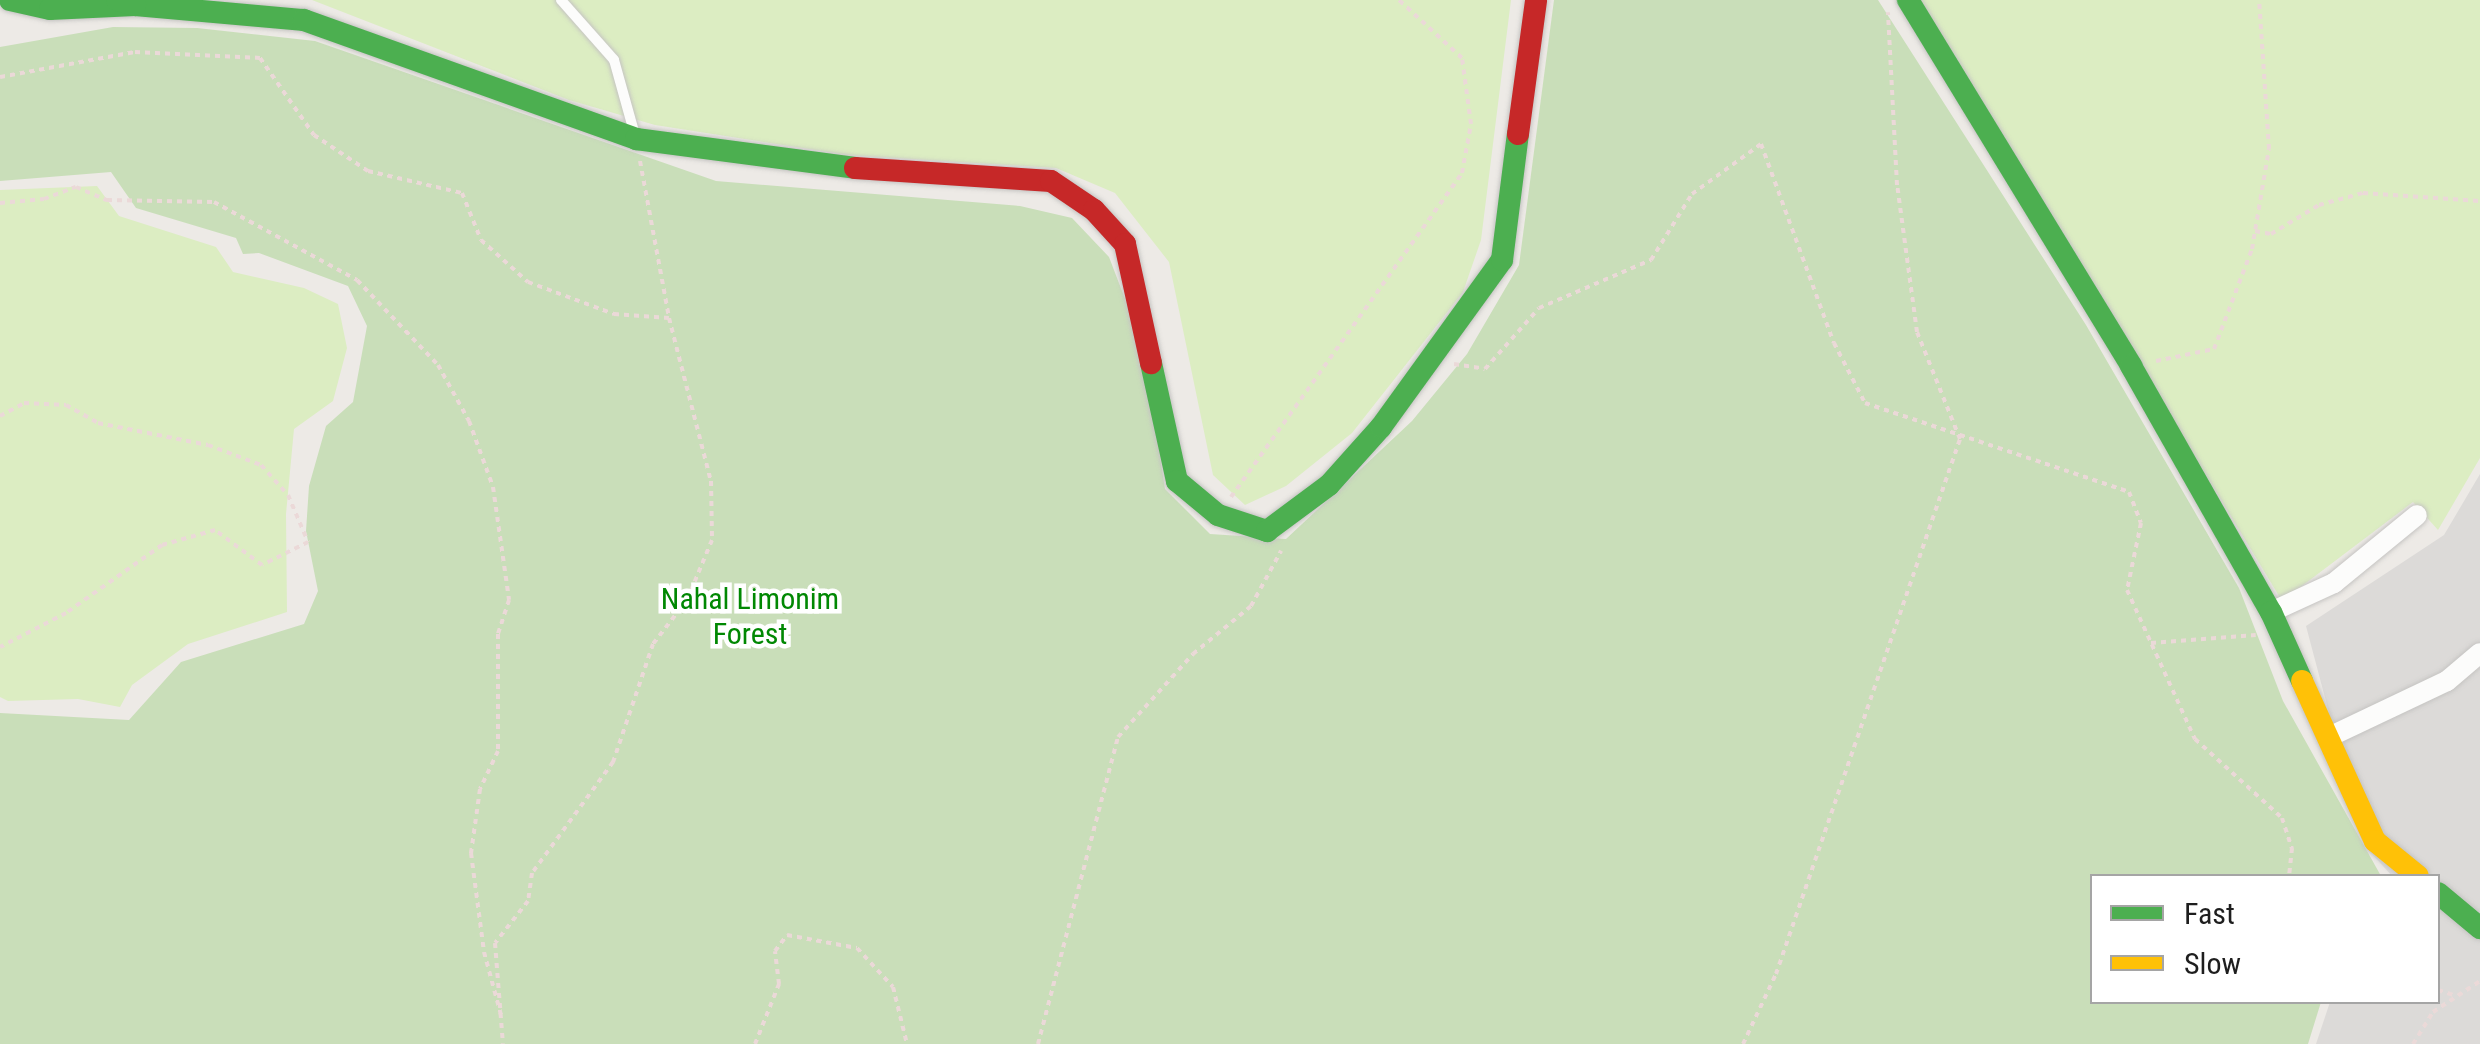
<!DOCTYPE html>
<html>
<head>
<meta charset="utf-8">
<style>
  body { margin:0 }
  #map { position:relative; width:2480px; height:1044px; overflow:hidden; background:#edeae6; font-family:"Roboto Condensed",sans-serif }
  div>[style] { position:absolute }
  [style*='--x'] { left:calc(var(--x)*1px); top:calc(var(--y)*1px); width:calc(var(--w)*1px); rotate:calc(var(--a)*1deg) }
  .residential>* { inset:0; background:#dcdad8 }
  .grass>* { inset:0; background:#dcedc2 }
  .forest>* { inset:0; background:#c9deb9 }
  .path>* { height:4px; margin-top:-2px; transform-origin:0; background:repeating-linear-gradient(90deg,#ebd9d8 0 5px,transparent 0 10px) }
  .roads { filter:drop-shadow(0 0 2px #c5c4c2) drop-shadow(0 0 2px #c5c4c2) }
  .lane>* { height:10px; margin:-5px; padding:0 5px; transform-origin:5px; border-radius:5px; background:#fcfcfb }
  .street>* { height:20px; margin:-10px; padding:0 10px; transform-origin:10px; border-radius:10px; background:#fcfcfb }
  .fast>* { height:22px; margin:-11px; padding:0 11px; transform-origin:11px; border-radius:11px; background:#4caf50 }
  .slow>* { height:22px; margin:-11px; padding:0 11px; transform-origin:11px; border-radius:11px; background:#ffc107 }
  .jam>* { height:22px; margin:-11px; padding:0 11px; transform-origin:11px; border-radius:11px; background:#c62828 }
  span { translate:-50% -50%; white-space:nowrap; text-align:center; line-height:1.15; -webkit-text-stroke:9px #fff; paint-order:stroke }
  .park-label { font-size:30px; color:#018803 }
  .legend { position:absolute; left:2090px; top:874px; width:350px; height:130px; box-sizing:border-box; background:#fff; border:2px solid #a5a5a5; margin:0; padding:12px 18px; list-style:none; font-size:30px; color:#1e1e1e }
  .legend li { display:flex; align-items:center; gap:20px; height:50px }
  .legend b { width:50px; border:2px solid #a5a5a5 }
</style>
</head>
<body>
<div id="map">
  <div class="residential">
    <i style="clip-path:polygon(2480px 474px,2480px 1044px,2316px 1044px,2330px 1002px,2438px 1002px,2438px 876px,2392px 876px,2364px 845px,2306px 626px,2444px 535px)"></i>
  </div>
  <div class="grass">
    <i style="clip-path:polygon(312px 0,1511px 0,1481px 240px,1463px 292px,1352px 433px,1286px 486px,1245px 505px,1213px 475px,1169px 262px,1115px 193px,1056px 168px,848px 155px,655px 125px,569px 100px)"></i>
    <i style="clip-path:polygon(1920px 0,2480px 0,2480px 458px,2438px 530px,2413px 502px,2282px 601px)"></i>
    <i style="clip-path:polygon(97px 186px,119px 216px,216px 247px,233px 272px,304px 288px,338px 304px,347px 348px,333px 401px,294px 429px,286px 514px,287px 612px,188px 644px,132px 685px,120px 707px,78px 699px,8px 701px,0 697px,0 190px)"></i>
  </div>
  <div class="forest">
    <i style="clip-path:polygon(1554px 0,1878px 0,2086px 325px,2239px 588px,2283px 701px,2381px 876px,2092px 876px,2092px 1002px,2321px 1002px,2308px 1044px,0 1044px,0 713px,129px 720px,181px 662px,304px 624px,318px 591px,306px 531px,309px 486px,326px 426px,353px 402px,367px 326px,348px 286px,259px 253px,243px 254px,236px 238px,136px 208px,111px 172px,0 181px,0 47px,113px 27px,197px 28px,315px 41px,716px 181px,1020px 206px,1072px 218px,1109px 257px,1143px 346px,1165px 489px,1210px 534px,1286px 539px,1412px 421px,1467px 354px,1519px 265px)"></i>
  </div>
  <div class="path">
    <i style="--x:0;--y:77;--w:137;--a:-10.5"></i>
    <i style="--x:135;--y:52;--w:125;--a:2.7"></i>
    <i style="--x:260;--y:58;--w:94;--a:55"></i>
    <i style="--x:314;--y:135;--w:65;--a:33.7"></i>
    <i style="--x:368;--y:171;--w:97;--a:13.2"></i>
    <i style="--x:462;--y:193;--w:51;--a:68"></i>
    <i style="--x:481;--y:240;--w:63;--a:41.8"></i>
    <i style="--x:528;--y:282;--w:92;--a:20.4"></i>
    <i style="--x:614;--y:314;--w:55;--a:4.2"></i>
    <i style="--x:669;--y:318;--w:168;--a:75.6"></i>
    <i style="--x:711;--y:481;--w:59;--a:89"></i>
    <i style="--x:712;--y:540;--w:65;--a:112.6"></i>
    <i style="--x:687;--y:600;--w:56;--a:127.7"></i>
    <i style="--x:653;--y:644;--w:125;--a:108.7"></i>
    <i style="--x:613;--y:762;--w:137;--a:126.1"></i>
    <i style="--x:532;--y:873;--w:28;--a:98"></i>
    <i style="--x:528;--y:901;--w:53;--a:128.2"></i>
    <i style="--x:495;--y:943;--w:101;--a:85.5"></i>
    <i style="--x:640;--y:161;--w:160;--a:79.5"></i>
    <i style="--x:0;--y:203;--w:44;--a:-5.2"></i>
    <i style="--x:44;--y:199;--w:34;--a:-21"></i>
    <i style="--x:76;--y:187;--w:34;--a:23"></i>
    <i style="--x:107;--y:200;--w:107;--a:1.1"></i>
    <i style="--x:214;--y:202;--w:163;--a:28.6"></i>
    <i style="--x:357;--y:280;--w:117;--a:46.4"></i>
    <i style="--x:438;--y:365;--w:64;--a:61"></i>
    <i style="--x:469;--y:421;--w:70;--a:70"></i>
    <i style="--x:493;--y:487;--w:114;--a:81.9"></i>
    <i style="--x:509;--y:600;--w:36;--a:108"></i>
    <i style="--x:498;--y:634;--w:117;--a:90"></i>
    <i style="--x:498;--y:751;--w:42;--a:115.3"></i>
    <i style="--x:480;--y:789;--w:65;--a:98"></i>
    <i style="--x:471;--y:853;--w:100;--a:82.5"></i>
    <i style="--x:484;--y:952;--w:65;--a:74.9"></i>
    <i style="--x:2255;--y:231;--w:16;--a:11"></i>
    <i style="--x:2271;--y:234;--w:56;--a:-31.1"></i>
    <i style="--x:2319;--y:205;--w:46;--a:-15.3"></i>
    <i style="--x:2363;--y:193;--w:117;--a:3.9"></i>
    <i style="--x:2156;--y:361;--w:59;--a:-11.7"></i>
    <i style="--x:2214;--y:349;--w:107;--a:-69.2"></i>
    <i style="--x:2252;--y:249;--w:101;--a:-80.4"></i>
    <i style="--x:2269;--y:149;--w:149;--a:-93.8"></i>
    <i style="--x:1454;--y:364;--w:31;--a:9"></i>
    <i style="--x:1485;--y:369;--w:81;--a:-48.5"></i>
    <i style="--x:1539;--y:308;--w:122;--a:-23.2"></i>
    <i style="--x:1651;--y:260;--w:78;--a:-58.2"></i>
    <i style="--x:1692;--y:194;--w:85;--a:-35.9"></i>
    <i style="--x:1761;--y:144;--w:212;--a:69.9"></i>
    <i style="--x:1834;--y:343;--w:68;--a:62.7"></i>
    <i style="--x:1865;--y:403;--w:279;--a:18.6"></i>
    <i style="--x:2129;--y:492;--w:33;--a:69"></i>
    <i style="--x:2141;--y:523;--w:68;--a:101.8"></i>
    <i style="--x:2127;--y:590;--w:164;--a:65.5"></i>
    <i style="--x:2195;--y:739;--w:118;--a:42.2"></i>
    <i style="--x:2282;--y:818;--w:32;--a:72"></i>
    <i style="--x:2292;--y:848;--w:28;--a:96"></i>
    <i style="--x:0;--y:416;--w:27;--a:-28"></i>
    <i style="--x:24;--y:403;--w:42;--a:2.7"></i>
    <i style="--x:66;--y:405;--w:37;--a:29"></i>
    <i style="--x:98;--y:423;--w:112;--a:11.3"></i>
    <i style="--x:208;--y:445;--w:57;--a:20.7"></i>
    <i style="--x:261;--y:465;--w:40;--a:48"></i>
    <i style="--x:288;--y:495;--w:51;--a:66.9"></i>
    <i style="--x:308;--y:542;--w:51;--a:153.4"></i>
    <i style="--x:262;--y:565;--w:59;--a:-143.3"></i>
    <i style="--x:215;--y:530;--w:55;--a:164.2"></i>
    <i style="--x:162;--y:545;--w:118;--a:144.7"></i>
    <i style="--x:66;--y:613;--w:74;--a:152.7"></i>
    <i style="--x:1231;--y:497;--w:398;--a:-54.5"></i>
    <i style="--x:1462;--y:173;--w:50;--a:-79.6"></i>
    <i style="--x:1471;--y:124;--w:67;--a:-97.8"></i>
    <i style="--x:1462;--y:58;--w:86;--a:-137.4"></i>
    <i style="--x:2151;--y:643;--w:105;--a:-4.4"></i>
    <i style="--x:2438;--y:990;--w:19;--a:18"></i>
    <i style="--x:755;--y:1044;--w:65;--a:-68.2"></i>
    <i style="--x:779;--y:984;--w:33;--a:-97"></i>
    <i style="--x:775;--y:951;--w:20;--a:-53"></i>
    <i style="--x:787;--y:935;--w:71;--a:10.5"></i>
    <i style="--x:857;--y:948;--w:53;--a:47.3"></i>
    <i style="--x:893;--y:987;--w:59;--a:76.2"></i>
    <i style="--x:1038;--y:1044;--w:317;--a:-75.4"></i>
    <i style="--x:1118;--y:737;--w:112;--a:-47.9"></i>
    <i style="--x:1193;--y:654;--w:75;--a:-39.6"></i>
    <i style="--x:1251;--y:606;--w:63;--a:-61.4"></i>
    <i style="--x:1743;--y:1044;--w:77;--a:-64.8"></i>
    <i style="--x:1776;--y:974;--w:566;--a:-71.02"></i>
    <i style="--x:1960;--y:439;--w:115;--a:-111.9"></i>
    <i style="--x:1917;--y:332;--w:148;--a:-97.7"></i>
    <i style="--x:1897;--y:185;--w:173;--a:-93"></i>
    <i style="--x:2413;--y:1044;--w:38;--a:-58"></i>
    <i style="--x:2433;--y:1012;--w:56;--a:-33.4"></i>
  </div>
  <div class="roads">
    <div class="lane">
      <i style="--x:561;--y:0;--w:80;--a:48.5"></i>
      <i style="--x:614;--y:60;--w:78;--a:74.4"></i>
    </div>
    <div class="street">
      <i style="--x:2271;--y:612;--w:69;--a:-24.7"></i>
      <i style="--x:2334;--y:583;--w:107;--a:-39.3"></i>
      <i style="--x:2331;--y:736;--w:128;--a:-25.4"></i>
      <i style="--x:2447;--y:681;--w:43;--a:-40.3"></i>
    </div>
    <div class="fast">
      <i style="--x:10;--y:0;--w:41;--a:12.7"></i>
      <i style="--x:50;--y:9;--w:85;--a:-2.7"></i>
      <i style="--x:135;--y:5;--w:170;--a:5.1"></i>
      <i style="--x:304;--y:20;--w:353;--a:19.7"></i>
      <i style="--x:636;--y:139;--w:221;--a:7.5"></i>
      <i style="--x:117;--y:0;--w:19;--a:16"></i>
      <i style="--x:1908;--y:0;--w:429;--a:58.6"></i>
      <i style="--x:2131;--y:366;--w:283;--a:60.4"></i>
      <i style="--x:2271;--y:612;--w:76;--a:65.8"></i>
      <i style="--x:1151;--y:363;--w:121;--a:77.6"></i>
      <i style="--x:1177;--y:481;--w:53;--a:39.7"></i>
      <i style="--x:1218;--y:515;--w:52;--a:18.1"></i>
      <i style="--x:1267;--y:531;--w:77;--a:-36.6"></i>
      <i style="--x:1329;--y:485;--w:78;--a:-48.1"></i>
      <i style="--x:1381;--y:427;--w:206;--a:-54.1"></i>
      <i style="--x:1502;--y:260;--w:127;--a:-82.8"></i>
      <i style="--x:2438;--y:893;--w:55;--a:39.8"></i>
    </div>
    <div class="slow">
      <i style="--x:2302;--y:681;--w:176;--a:65.5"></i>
      <i style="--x:2375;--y:841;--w:55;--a:39.1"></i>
    </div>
    <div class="jam">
      <i style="--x:1518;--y:134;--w:135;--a:-82.3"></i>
      <i style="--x:855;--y:168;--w:196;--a:3.8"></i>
      <i style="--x:1051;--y:181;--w:52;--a:34"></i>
      <i style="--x:1094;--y:210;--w:46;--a:47.6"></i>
      <i style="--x:1125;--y:244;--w:122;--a:77.7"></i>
    </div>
  </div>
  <div class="park-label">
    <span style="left:750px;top:616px">Nahal Limonim<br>Forest</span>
  </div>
  <ul class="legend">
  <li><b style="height:12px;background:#4caf50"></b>Fast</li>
  <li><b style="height:12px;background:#ffc107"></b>Slow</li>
  </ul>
</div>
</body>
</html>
